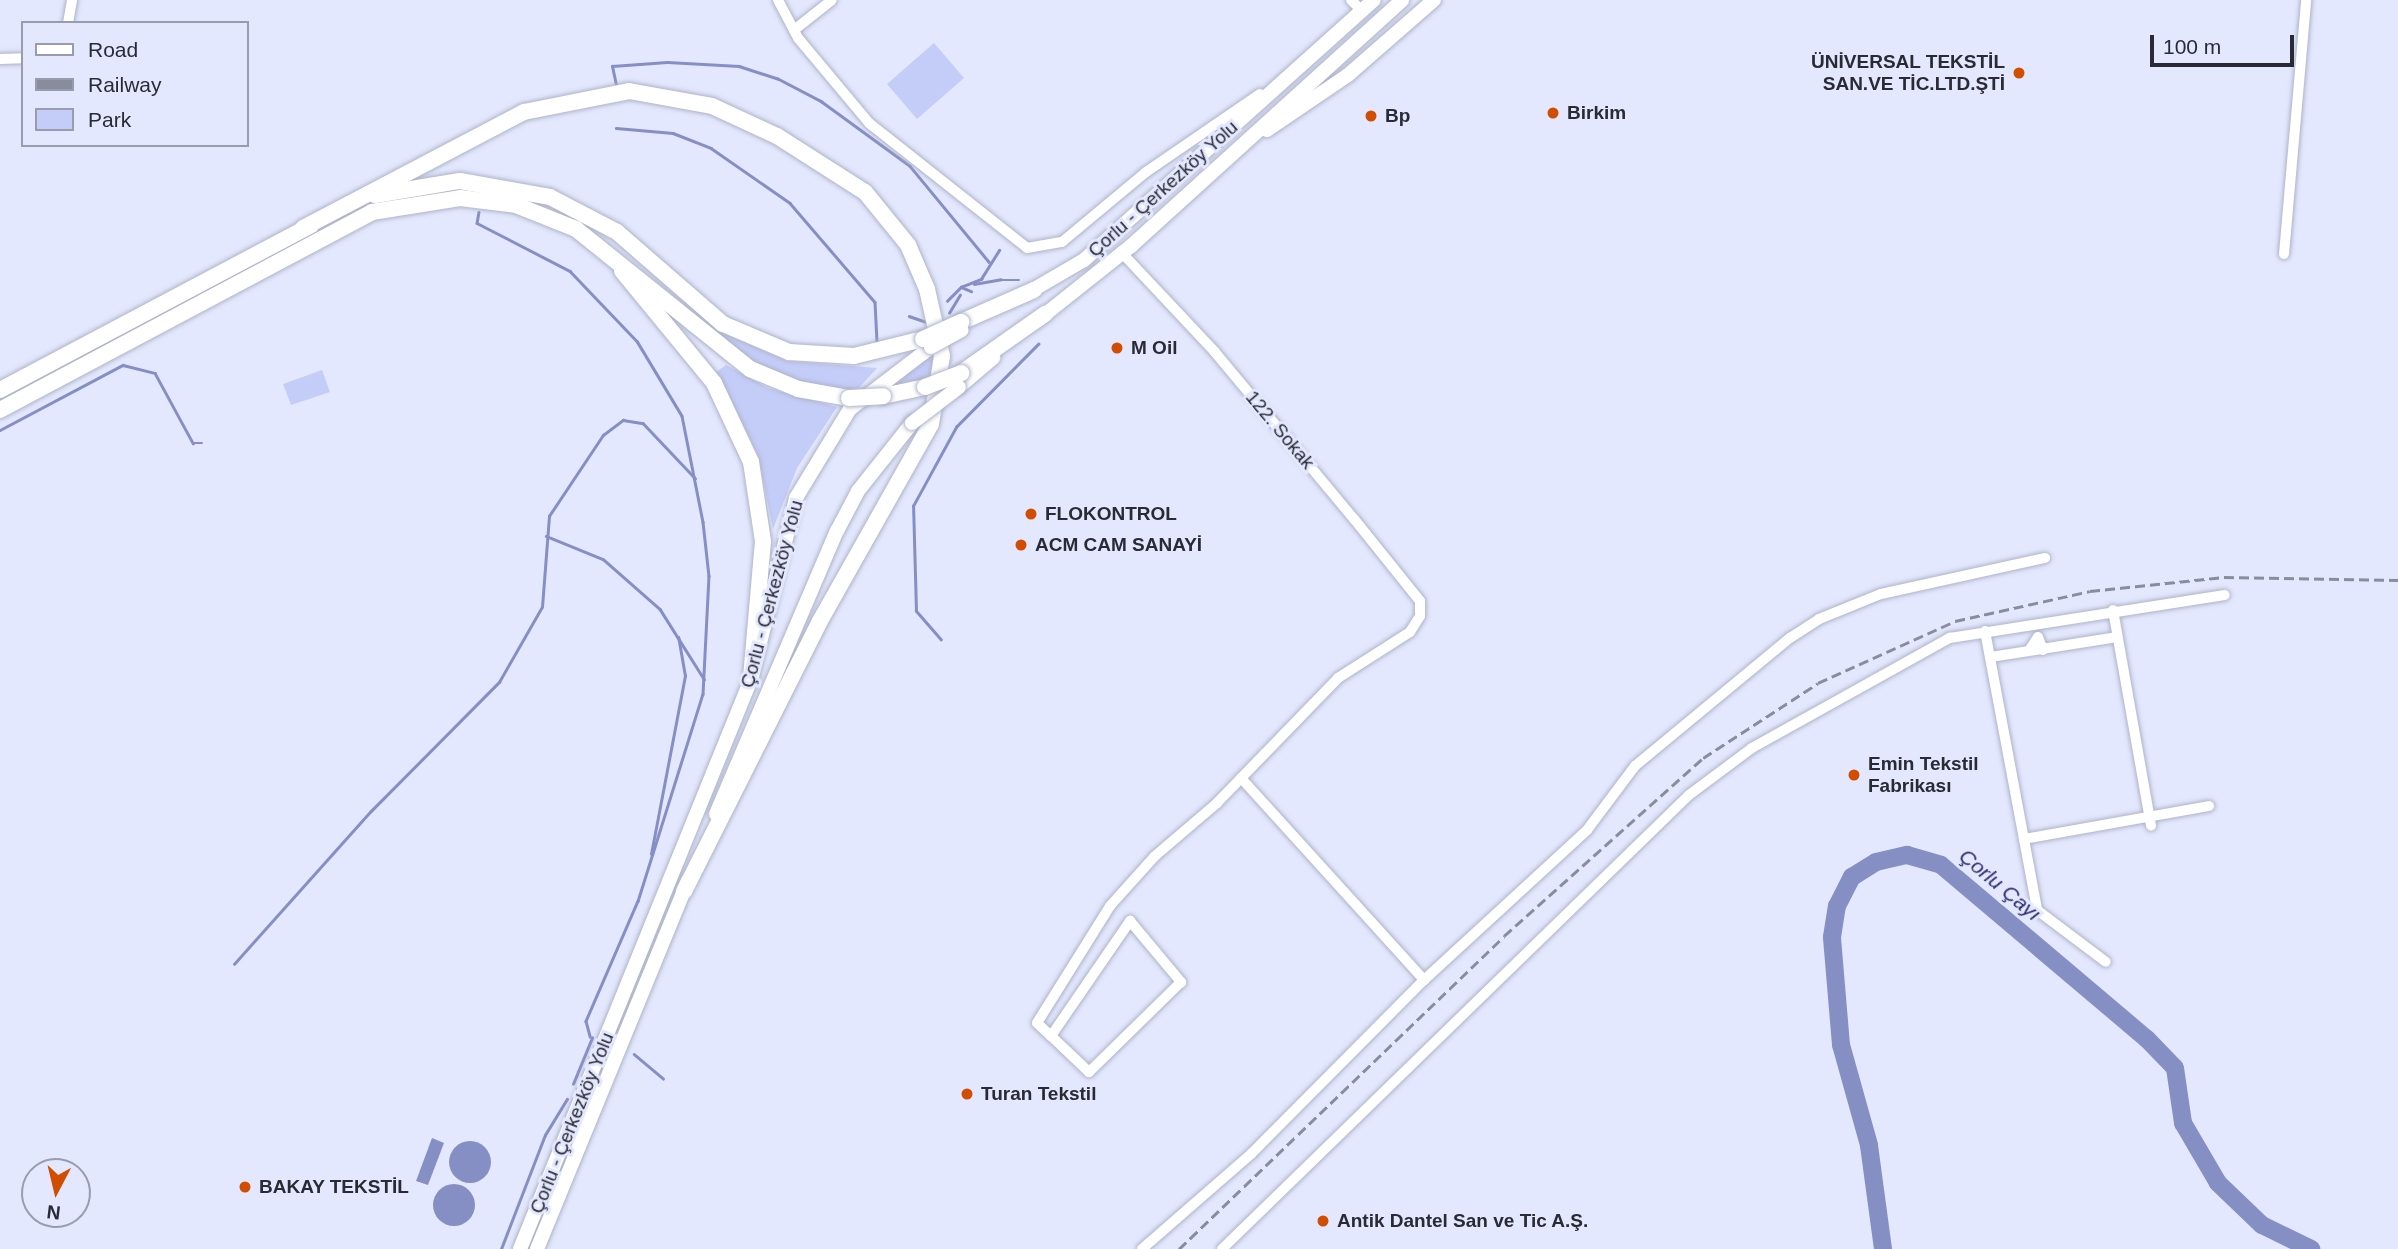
<!DOCTYPE html>
<html>
<head>
<meta charset="utf-8">
<style>
  body { margin:0 }
  #map { position:relative; width:2398px; height:1249px; overflow:hidden; background:#e3e8fe; font-family:Arial,sans-serif }
  div>[style] { position:absolute }
  [style*='--x'] { left:calc(var(--x)*1px); top:calc(var(--y)*1px); width:calc(var(--w)*1px); rotate:calc(var(--a)*1deg) }
  .green>* { inset:0; background:#c4ccf8 }
  .water>* { inset:0; background:#868fc4 }
  .round { border-radius:50% }
  .stream>* { height:2.5px; margin:-1.25px; padding:0 1.25px; transform-origin:1.25px; border-radius:1.25px; background:#868fc4 }
  .river>* { height:18px; margin:-9px; padding:0 9px; transform-origin:9px; border-radius:9px; background:#868fc4 }
  .roads { filter:drop-shadow(0 0 2px #aeb3c8) drop-shadow(0 0 2px #aeb3c8) }
  .minor>* { height:10px; margin:-5px; padding:0 5px; transform-origin:5px; border-radius:5px; background:#fff }
  .major>* { height:14px; margin:-7px; padding:0 7px; transform-origin:7px; border-radius:7px; background:#fff }
  .highway>* { height:16px; margin:-8px; padding:0 8px; transform-origin:8px; border-radius:8px; background:#fff }
  .rail>* { height:2.5px; margin-top:-1.25px; transform-origin:0; background:repeating-linear-gradient(90deg,#898c9c 0 10px,transparent 0 15px) }
  .bridges { filter:drop-shadow(0 0 2px #aeb3c8) drop-shadow(0 0 2px #aeb3c8) }
  .major-bridge>* { height:14px; margin:-7px; padding:0 7px; transform-origin:7px; border-radius:7px; background:#fff }
  .highway-bridge>* { height:16px; margin:-8px; padding:0 8px; transform-origin:8px; border-radius:8px; background:#fff }
  .dots>* { width:19px; height:19px; translate:-50% -50%; box-sizing:border-box; border:4px solid #e3e8fe; border-radius:50% }
  span { translate:-50% -50%; white-space:nowrap; text-align:center; line-height:1.15; -webkit-text-stroke:6px #e3e8fe; paint-order:stroke }
  .poi-label { font-size:19px; color:#292a33; font-weight:700 }
  .right { translate:-100% -50%; text-align:right }
  .left { translate:0 -50%; text-align:left }
  .street-label { font-size:19px; color:#292a33 }
  .water-label { font-size:21px; color:#2a2d6d; font-style:italic }
  .legend { position:absolute; left:21px; top:21px; width:228px; height:126px; box-sizing:border-box; background:#e3e8fe; border:2px solid #999cad; margin:0; padding:9px 12px; list-style:none; font-size:21px; color:#292a33 }
  .legend li { display:flex; align-items:center; gap:14px; height:35px }
  .legend b { width:35px; border:2px solid #999cad }
  .north { position:absolute; left:21px; top:1158px; width:70px; height:70px; box-sizing:border-box; background:#e3e8fe; border:2px solid #999cad; border-radius:50%; rotate:187deg; font-size:19px; font-weight:700; line-height:28px; text-align:center; color:#292a33 }
  .north::after { content:''; display:block; margin:auto; width:24px; height:32px; background:#d14e00; clip-path:polygon(50% 0,100% 100%,50% 72%,0 100%) }
  .scale { position:absolute; left:2150px; top:35px; width:144px; height:32px; box-sizing:border-box; border:4px solid #292a33; border-top:0; padding-left:9px; font-size:21px; line-height:24px; white-space:nowrap; color:#292a33; -webkit-text-stroke:5px #e3e8fe; paint-order:stroke }
</style>
</head>
<body>
<div id="map">
  <div class="green">
    <i style="clip-path:polygon(934px 43px,964px 78px,917px 119px,887px 84px)"></i>
    <i style="clip-path:polygon(708px 326px,787px 361px,877px 368px,856px 391px,805px 383px,748px 359px)"></i>
    <i style="clip-path:polygon(933px 355px,934px 377px,891px 387px,909px 371px)"></i>
    <i style="clip-path:polygon(726px 365px,768px 388px,837px 407px,797px 468px,773px 529px,758px 455px,716px 372px)"></i>
    <i style="clip-path:polygon(322px 370px,330px 392px,291px 405px,283px 384px)"></i>
  </div>
  <div class="water">
    <i style="clip-path:polygon(432px 1138px,444px 1143px,428px 1185px,416px 1181px)"></i>
    <i class="round" style="left:449px;top:1141px;width:42px;height:42px"></i>
    <i class="round" style="left:433px;top:1184px;width:42px;height:42px"></i>
  </div>
  <div class="stream">
    <i style="--x:616;--y:85;--w:19;--a:-102"></i>
    <i style="--x:612;--y:66;--w:55;--a:-4.2"></i>
    <i style="--x:667;--y:62;--w:72;--a:3.2"></i>
    <i style="--x:739;--y:66;--w:40;--a:18"></i>
    <i style="--x:777;--y:78;--w:50;--a:27.6"></i>
    <i style="--x:821;--y:101;--w:110;--a:36.1"></i>
    <i style="--x:910;--y:166;--w:124;--a:50.5"></i>
    <i style="--x:616;--y:128;--w:57;--a:5"></i>
    <i style="--x:673;--y:133;--w:41;--a:21.5"></i>
    <i style="--x:711;--y:148;--w:96;--a:34.8"></i>
    <i style="--x:790;--y:203;--w:130;--a:49.4"></i>
    <i style="--x:875;--y:302;--w:40;--a:87.1"></i>
    <i style="--x:479;--y:212;--w:11;--a:100"></i>
    <i style="--x:477;--y:223;--w:105;--a:27.3"></i>
    <i style="--x:570;--y:271;--w:97;--a:46.3"></i>
    <i style="--x:637;--y:341;--w:87;--a:59"></i>
    <i style="--x:682;--y:416;--w:108;--a:78.8"></i>
    <i style="--x:703;--y:522;--w:54;--a:83.7"></i>
    <i style="--x:709;--y:576;--w:118;--a:92.9"></i>
    <i style="--x:703;--y:694;--w:217;--a:107.4"></i>
    <i style="--x:638;--y:901;--w:131;--a:113.4"></i>
    <i style="--x:586;--y:1021;--w:16;--a:75"></i>
    <i style="--x:997;--y:280;--w:22;--a:0"></i>
    <i style="--x:974;--y:284;--w:27;--a:-10"></i>
    <i style="--x:961;--y:287;--w:22;--a:-22"></i>
    <i style="--x:981;--y:279;--w:34;--a:-58"></i>
    <i style="--x:947;--y:301;--w:20;--a:-45"></i>
    <i style="--x:961;--y:287;--w:11;--a:22"></i>
    <i style="--x:949;--y:313;--w:21;--a:-59"></i>
    <i style="--x:909;--y:316;--w:21;--a:19"></i>
    <i style="--x:0;--y:430;--w:139;--a:-27.9"></i>
    <i style="--x:123;--y:365;--w:33;--a:14"></i>
    <i style="--x:155;--y:373;--w:80;--a:61.5"></i>
    <i style="--x:193;--y:443;--w:9;--a:0"></i>
    <i style="--x:546;--y:536;--w:61;--a:22"></i>
    <i style="--x:603;--y:559;--w:76;--a:41.3"></i>
    <i style="--x:660;--y:609;--w:83;--a:57.8"></i>
    <i style="--x:941;--y:640;--w:38;--a:-131"></i>
    <i style="--x:916;--y:611;--w:105;--a:-91.6"></i>
    <i style="--x:913;--y:506;--w:90;--a:-61.4"></i>
    <i style="--x:956;--y:427;--w:117;--a:-45.3"></i>
    <i style="--x:651;--y:854;--w:181;--a:-79.2"></i>
    <i style="--x:685;--y:676;--w:39;--a:-100"></i>
    <i style="--x:234;--y:964;--w:205;--a:-48.2"></i>
    <i style="--x:371;--y:811;--w:182;--a:-45.2"></i>
    <i style="--x:499;--y:682;--w:86;--a:-60.2"></i>
    <i style="--x:542;--y:607;--w:91;--a:-85.6"></i>
    <i style="--x:549;--y:516;--w:97;--a:-56.3"></i>
    <i style="--x:603;--y:435;--w:25;--a:-37"></i>
    <i style="--x:623;--y:420;--w:20;--a:9"></i>
    <i style="--x:643;--y:423;--w:76;--a:46.6"></i>
    <i style="--x:634;--y:1054;--w:38;--a:40"></i>
    <i style="--x:573;--y:1084;--w:50;--a:-67.6"></i>
    <i style="--x:501;--y:1249;--w:122;--a:-68.9"></i>
    <i style="--x:545;--y:1135;--w:42;--a:-58.6"></i>
  </div>
  <div class="river">
    <i style="--x:1883;--y:1249;--w:105;--a:-97.7"></i>
    <i style="--x:1869;--y:1145;--w:104;--a:-105.6"></i>
    <i style="--x:1841;--y:1045;--w:108;--a:-94.8"></i>
    <i style="--x:1832;--y:937;--w:31;--a:-81"></i>
    <i style="--x:1837;--y:906;--w:33;--a:-63"></i>
    <i style="--x:1852;--y:877;--w:28;--a:-32"></i>
    <i style="--x:1876;--y:862;--w:32;--a:-13"></i>
    <i style="--x:1907;--y:855;--w:35;--a:16"></i>
    <i style="--x:1941;--y:865;--w:270;--a:40.2"></i>
    <i style="--x:2147;--y:1039;--w:40;--a:46"></i>
    <i style="--x:2175;--y:1068;--w:56;--a:81.7"></i>
    <i style="--x:2183;--y:1123;--w:69;--a:59.7"></i>
    <i style="--x:2218;--y:1183;--w:61;--a:43.7"></i>
    <i style="--x:2262;--y:1225;--w:55;--a:26.1"></i>
  </div>
  <div class="roads">
    <div class="minor">
      <i style="--x:778;--y:0;--w:43;--a:62.2"></i>
      <i style="--x:798;--y:38;--w:111;--a:50.1"></i>
      <i style="--x:869;--y:123;--w:201;--a:38.3"></i>
      <i style="--x:1027;--y:248;--w:36;--a:-10"></i>
      <i style="--x:1062;--y:242;--w:109;--a:-39.8"></i>
      <i style="--x:1146;--y:172;--w:138;--a:-34.4"></i>
      <i style="--x:1351;--y:0;--w:16;--a:45"></i>
      <i style="--x:68;--y:23;--w:23;--a:-80"></i>
      <i style="--x:794;--y:30;--w:48;--a:-38.3"></i>
      <i style="--x:0;--y:59;--w:23;--a:-2"></i>
      <i style="--x:2284;--y:254;--w:255;--a:-85"></i>
      <i style="--x:2113;--y:610;--w:219;--a:80"></i>
      <i style="--x:1985;--y:631;--w:284;--a:79.4"></i>
      <i style="--x:2037;--y:910;--w:86;--a:37"></i>
      <i style="--x:2030;--y:649;--w:14;--a:-56"></i>
      <i style="--x:2038;--y:637;--w:14;--a:69"></i>
      <i style="--x:1991;--y:657;--w:128;--a:-9"></i>
      <i style="--x:1241;--y:778;--w:273;--a:47.8"></i>
      <i style="--x:1424;--y:980;--w:222;--a:-42.6"></i>
      <i style="--x:1587;--y:830;--w:80;--a:-53.1"></i>
      <i style="--x:1635;--y:766;--w:201;--a:-39.6"></i>
      <i style="--x:1790;--y:638;--w:35;--a:-33"></i>
      <i style="--x:1819;--y:619;--w:67;--a:-22"></i>
      <i style="--x:1881;--y:594;--w:168;--a:-12.4"></i>
      <i style="--x:2024;--y:839;--w:188;--a:-10.1"></i>
      <i style="--x:1051;--y:1036;--w:140;--a:-55.5"></i>
      <i style="--x:1130;--y:921;--w:80;--a:50.1"></i>
      <i style="--x:1181;--y:982;--w:129;--a:135.6"></i>
      <i style="--x:1089;--y:1072;--w:52;--a:-136.5"></i>
      <i style="--x:1051;--y:1036;--w:19;--a:-137"></i>
      <i style="--x:1037;--y:1023;--w:138;--a:-58"></i>
      <i style="--x:1110;--y:906;--w:67;--a:-48"></i>
      <i style="--x:1155;--y:856;--w:82;--a:-40.5"></i>
      <i style="--x:1217;--y:803;--w:174;--a:-45.9"></i>
      <i style="--x:1338;--y:678;--w:85;--a:-32.6"></i>
      <i style="--x:1410;--y:632;--w:19;--a:-58"></i>
      <i style="--x:1420;--y:616;--w:15;--a:-90"></i>
      <i style="--x:1420;--y:601;--w:105;--a:-128.8"></i>
      <i style="--x:1354;--y:519;--w:217;--a:-129.8"></i>
      <i style="--x:1215;--y:352;--w:136;--a:-133.2"></i>
      <i style="--x:1142;--y:1249;--w:145;--a:-41.1"></i>
      <i style="--x:1251;--y:1154;--w:245;--a:-45.2"></i>
      <i style="--x:1222;--y:1249;--w:651;--a:-44.19"></i>
      <i style="--x:1689;--y:795;--w:79;--a:-36.7"></i>
      <i style="--x:1752;--y:748;--w:227;--a:-29.1"></i>
      <i style="--x:1950;--y:638;--w:278;--a:-8.9"></i>
    </div>
    <div class="major">
      <i style="--x:1267;--y:130;--w:98;--a:-34.2"></i>
      <i style="--x:1348;--y:75;--w:114;--a:-41.1"></i>
      <i style="--x:1024;--y:295;--w:69;--a:-30.3"></i>
      <i style="--x:1084;--y:260;--w:389;--a:-41.9"></i>
      <i style="--x:1038;--y:320;--w:119;--a:-38.5"></i>
      <i style="--x:1131;--y:246;--w:366;--a:-42.2"></i>
      <i style="--x:959;--y:387;--w:45;--a:-40.5"></i>
      <i style="--x:716;--y:814;--w:308;--a:-66.9"></i>
      <i style="--x:837;--y:531;--w:45;--a:-62.3"></i>
      <i style="--x:858;--y:491;--w:87;--a:-51.5"></i>
      <i style="--x:520;--y:1249;--w:615;--a:-67.94"></i>
      <i style="--x:751;--y:679;--w:187;--a:-76"></i>
      <i style="--x:796;--y:498;--w:104;--a:-58.8"></i>
      <i style="--x:850;--y:409;--w:102;--a:-37.4"></i>
      <i style="--x:537;--y:1249;--w:398;--a:-67.7"></i>
    </div>
    <div class="highway">
      <i style="--x:375;--y:195;--w:86;--a:-9.4"></i>
      <i style="--x:460;--y:181;--w:91;--a:10.1"></i>
      <i style="--x:550;--y:197;--w:76;--a:27.6"></i>
      <i style="--x:617;--y:232;--w:140;--a:41"></i>
      <i style="--x:723;--y:324;--w:72;--a:23"></i>
      <i style="--x:789;--y:352;--w:65;--a:3.5"></i>
      <i style="--x:854;--y:356;--w:71;--a:-13.8"></i>
      <i style="--x:303;--y:228;--w:250;--a:-27.7"></i>
      <i style="--x:524;--y:112;--w:107;--a:-11.3"></i>
      <i style="--x:629;--y:91;--w:84;--a:10.2"></i>
      <i style="--x:712;--y:106;--w:72;--a:24.8"></i>
      <i style="--x:777;--y:136;--w:104;--a:32.5"></i>
      <i style="--x:865;--y:192;--w:68;--a:50.9"></i>
      <i style="--x:908;--y:245;--w:48;--a:66.6"></i>
      <i style="--x:927;--y:289;--w:69;--a:77.4"></i>
      <i style="--x:942;--y:356;--w:69;--a:99.2"></i>
      <i style="--x:931;--y:424;--w:228;--a:119.4"></i>
      <i style="--x:819;--y:623;--w:300;--a:116.7"></i>
      <i style="--x:622;--y:271;--w:145;--a:50.6"></i>
      <i style="--x:714;--y:383;--w:87;--a:64.9"></i>
      <i style="--x:751;--y:462;--w:80;--a:81.4"></i>
      <i style="--x:763;--y:541;--w:139;--a:95"></i>
      <i style="--x:961;--y:322;--w:80;--a:-23.7"></i>
      <i style="--x:961;--y:373;--w:103;--a:-35.1"></i>
      <i style="--x:0;--y:390;--w:352;--a:-27.9"></i>
      <i style="--x:883;--y:396;--w:43;--a:-12.1"></i>
      <i style="--x:0;--y:410;--w:421;--a:-28"></i>
      <i style="--x:372;--y:212;--w:89;--a:-9"></i>
      <i style="--x:460;--y:198;--w:56;--a:7.1"></i>
      <i style="--x:516;--y:205;--w:65;--a:21.8"></i>
      <i style="--x:576;--y:229;--w:223;--a:38.8"></i>
      <i style="--x:750;--y:369;--w:52;--a:22.6"></i>
      <i style="--x:798;--y:389;--w:52;--a:10"></i>
    </div>
  </div>
  <div class="rail">
    <i style="--x:1179;--y:1249;--w:451;--a:-43.9"></i>
    <i style="--x:1504;--y:936;--w:267;--a:-41.8"></i>
    <i style="--x:1703;--y:758;--w:137;--a:-33.1"></i>
    <i style="--x:1818;--y:683;--w:150;--a:-24.3"></i>
    <i style="--x:1955;--y:621;--w:138;--a:-12.5"></i>
    <i style="--x:2090;--y:591;--w:135;--a:-6"></i>
    <i style="--x:2224;--y:577;--w:174;--a:1"></i>
  </div>
  <div class="bridges">
    <div class="major-bridge">
      <i style="--x:931;--y:347;--w:35;--a:-29"></i>
      <i style="--x:912;--y:423;--w:59;--a:-37.5"></i>
    </div>
    <div class="highway-bridge">
      <i style="--x:923;--y:339;--w:42;--a:-24.1"></i>
      <i style="--x:925;--y:387;--w:39;--a:-21"></i>
      <i style="--x:849;--y:398;--w:34;--a:-3"></i>
    </div>
  </div>
  <div class="dots">
    <i style="left:2019px;top:73px;background:#d14e00"></i>
    <i style="left:1553px;top:113px;background:#d14e00"></i>
    <i style="left:1371px;top:116px;background:#d14e00"></i>
    <i style="left:1117px;top:348px;background:#d14e00"></i>
    <i style="left:1031px;top:514px;background:#d14e00"></i>
    <i style="left:1021px;top:545px;background:#d14e00"></i>
    <i style="left:1854px;top:775px;background:#d14e00"></i>
    <i style="left:967px;top:1094px;background:#d14e00"></i>
    <i style="left:245px;top:1187px;background:#d14e00"></i>
    <i style="left:1323px;top:1221px;background:#d14e00"></i>
  </div>
  <div class="poi-label">
    <span class="right" style="left:2005px;top:73px">ÜNİVERSAL TEKSTİL<br>SAN.VE TİC.LTD.ŞTİ</span>
    <span class="left" style="left:1567px;top:113px">Birkim</span>
    <span class="left" style="left:1385px;top:116px">Bp</span>
    <span class="left" style="left:1131px;top:348px">M Oil</span>
    <span class="left" style="left:1045px;top:514px">FLOKONTROL</span>
    <span class="left" style="left:1035px;top:545px">ACM CAM SANAYİ</span>
    <span class="left" style="left:1868px;top:775px">Emin Tekstil<br>Fabrikası</span>
    <span class="left" style="left:981px;top:1094px">Turan Tekstil</span>
    <span class="left" style="left:259px;top:1187px">BAKAY TEKSTİL</span>
    <span class="left" style="left:1337px;top:1221px">Antik Dantel San ve Tic A.Ş.</span>
  </div>
  <div class="street-label">
    <span style="left:1163px;top:189px;rotate:-42deg">Çorlu - Çerkezköy Yolu</span>
    <span style="left:1280px;top:430px;rotate:50deg">122. Sokak</span>
    <span style="left:772px;top:594px;rotate:-75deg">Çorlu - Çerkezköy Yolu</span>
    <span style="left:572px;top:1123px;rotate:-68deg">Çorlu - Çerkezköy Yolu</span>
  </div>
  <div class="water-label">
    <span style="left:2000px;top:885px;rotate:40deg">Çorlu Çayı</span>
  </div>
  <ul class="legend">
  <li><b style="height:9px;background:#fff"></b>Road</li>
  <li><b style="height:9px;background:#898c9c"></b>Railway</li>
  <li><b style="height:19px;background:#c4ccf8"></b>Park</li>
  </ul>
  <div class="north">N</div>
  <div class="scale">100 m</div>
</div>
</body>
</html>
